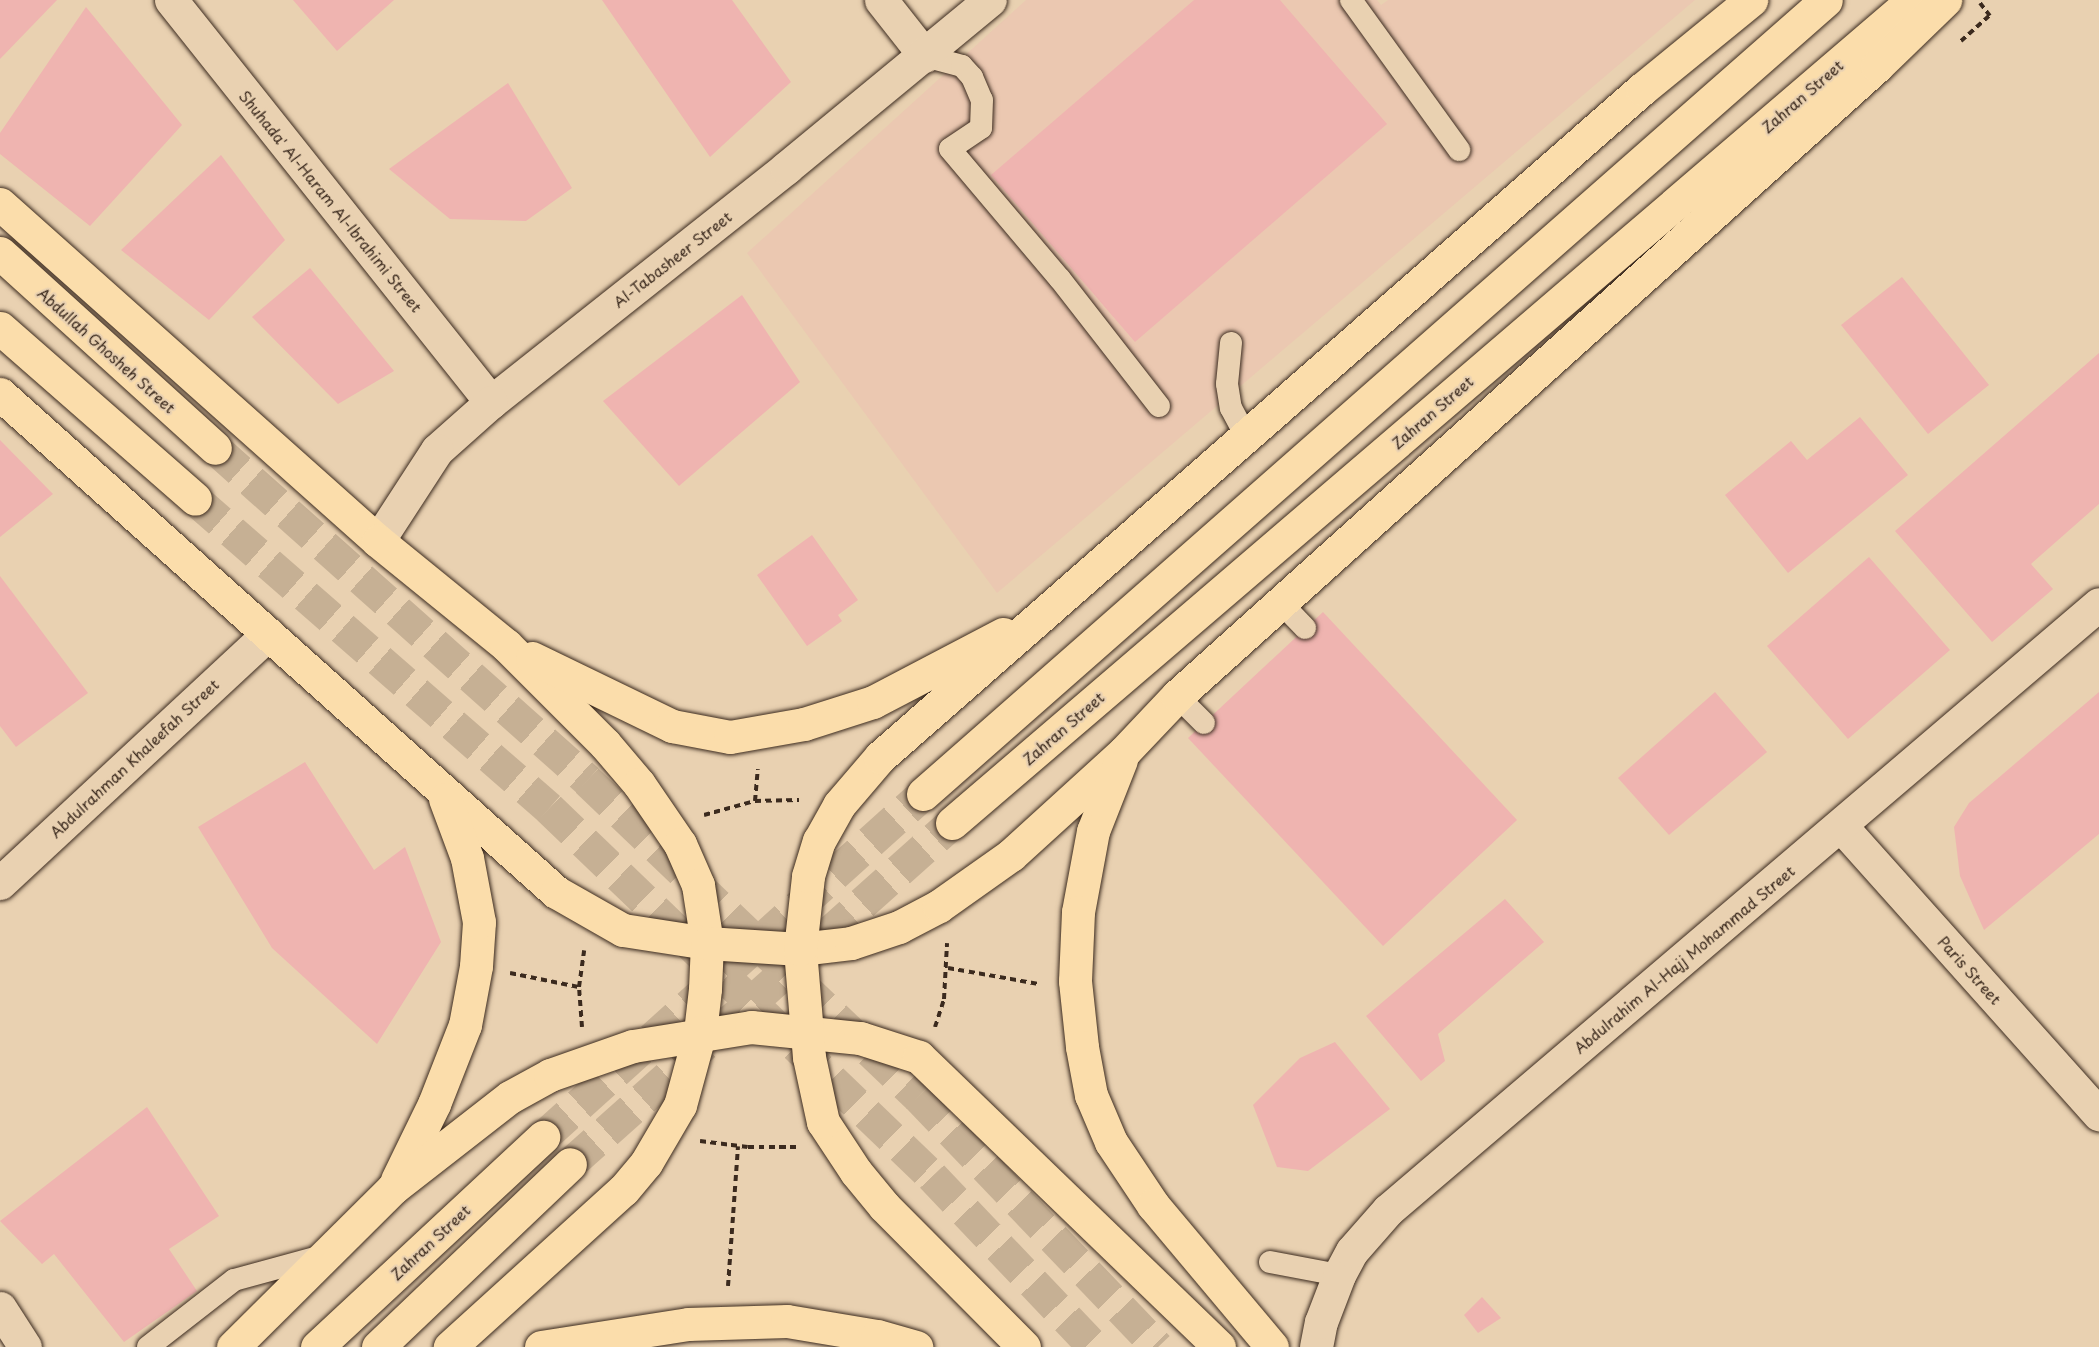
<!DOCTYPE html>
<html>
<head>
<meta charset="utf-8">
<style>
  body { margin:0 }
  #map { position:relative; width:2099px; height:1347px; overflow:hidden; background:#e9d1b1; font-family:"Playpen Sans",sans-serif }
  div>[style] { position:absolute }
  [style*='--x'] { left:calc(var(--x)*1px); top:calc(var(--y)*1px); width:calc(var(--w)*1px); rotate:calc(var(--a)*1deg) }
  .built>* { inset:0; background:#ebc8b1 }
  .building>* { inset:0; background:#efb4b0 }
  .primary-tunnel>* { height:33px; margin-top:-16.5px; transform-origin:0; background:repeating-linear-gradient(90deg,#c6b094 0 33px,transparent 0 49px) }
  .highway-tunnel>* { height:33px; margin-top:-16.5px; transform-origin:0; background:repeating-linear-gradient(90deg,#c6b094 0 33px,transparent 0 49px) }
  .path>* { height:4px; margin-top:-2px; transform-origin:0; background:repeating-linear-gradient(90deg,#3b2a1e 0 6px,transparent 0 10.5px) }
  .roads { filter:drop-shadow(0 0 2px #3b2a1e) drop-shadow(0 0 2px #3b2a1e) }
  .lane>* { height:22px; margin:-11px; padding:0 11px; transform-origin:11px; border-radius:11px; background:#e9d1b1 }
  .street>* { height:33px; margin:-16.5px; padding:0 16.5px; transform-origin:16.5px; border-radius:16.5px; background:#e9d1b1 }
  .secondary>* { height:33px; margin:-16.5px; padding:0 16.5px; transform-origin:16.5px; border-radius:16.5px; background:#e9d1b1 }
  .primary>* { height:33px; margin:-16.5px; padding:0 16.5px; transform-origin:16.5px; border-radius:16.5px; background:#fbddab }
  .highway>* { height:33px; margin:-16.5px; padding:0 16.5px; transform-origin:16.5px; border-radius:16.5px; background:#fbddab }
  span { translate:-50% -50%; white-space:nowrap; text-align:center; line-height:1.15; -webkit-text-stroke:4.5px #e9d1b1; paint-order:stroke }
  .street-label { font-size:15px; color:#3b2a1e }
</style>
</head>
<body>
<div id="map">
  <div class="built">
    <i style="clip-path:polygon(1026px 0,1377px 0,1381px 5px,1388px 0,1695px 0,997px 593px,747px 253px)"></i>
  </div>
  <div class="building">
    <i style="clip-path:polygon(0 0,57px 0,0 59px)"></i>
    <i style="clip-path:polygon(293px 0,394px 0,337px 51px)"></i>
    <i style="clip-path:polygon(602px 0,732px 0,791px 82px,710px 157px)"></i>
    <i style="clip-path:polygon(1194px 0,1280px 0,1387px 124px,1135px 342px,991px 175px)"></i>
    <i style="clip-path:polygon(86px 7px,182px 125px,90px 226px,0 154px,0 133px)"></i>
    <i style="clip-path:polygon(508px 83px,572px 188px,526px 221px,450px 219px,389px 169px)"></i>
    <i style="clip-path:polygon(221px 155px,285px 240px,209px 320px,121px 250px)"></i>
    <i style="clip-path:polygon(310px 268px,394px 371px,338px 404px,252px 317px)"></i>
    <i style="clip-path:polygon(1902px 277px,1989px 385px,1928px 434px,1841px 325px)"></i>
    <i style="clip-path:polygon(742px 295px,800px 382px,679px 486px,603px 401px)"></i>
    <i style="clip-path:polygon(2099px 353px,2099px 504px,2031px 564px,2053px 589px,1992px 642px,1895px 531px)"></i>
    <i style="clip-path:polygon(1860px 417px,1908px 475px,1788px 573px,1725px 495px,1791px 441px,1807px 460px)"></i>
    <i style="clip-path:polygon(0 440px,53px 494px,0 537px)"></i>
    <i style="clip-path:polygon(812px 535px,858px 600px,838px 615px,842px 621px,807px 646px,757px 575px)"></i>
    <i style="clip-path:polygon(1869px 557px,1950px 650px,1848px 739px,1767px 646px)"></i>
    <i style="clip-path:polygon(0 576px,88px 693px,16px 747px,0 726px)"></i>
    <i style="clip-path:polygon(1323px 612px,1517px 820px,1383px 946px,1188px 738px)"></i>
    <i style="clip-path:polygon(1715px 692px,1767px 752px,1669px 835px,1618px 778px)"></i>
    <i style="clip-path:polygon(2099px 692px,2099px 834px,1984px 930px,1960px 876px,1954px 827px,1969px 803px)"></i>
    <i style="clip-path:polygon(305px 762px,374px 870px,405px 847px,441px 942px,377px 1044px,272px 948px,198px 827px)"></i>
    <i style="clip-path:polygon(1505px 899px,1544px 942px,1438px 1034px,1445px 1061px,1421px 1081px,1366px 1016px)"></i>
    <i style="clip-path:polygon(1335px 1042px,1390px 1109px,1308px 1171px,1277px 1167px,1253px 1105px,1300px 1058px)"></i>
    <i style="clip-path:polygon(147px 1107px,219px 1216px,169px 1249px,197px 1291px,124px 1342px,54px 1254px,42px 1264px,0 1221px)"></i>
    <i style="clip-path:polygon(1482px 1297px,1501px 1318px,1478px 1333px,1464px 1315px)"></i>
  </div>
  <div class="primary-tunnel">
    <i style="--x:543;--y:1137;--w:512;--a:-42.07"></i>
    <i style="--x:570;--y:1164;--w:512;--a:-41.75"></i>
  </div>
  <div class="highway-tunnel">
    <i style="--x:215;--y:448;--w:499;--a:41.7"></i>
    <i style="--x:587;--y:780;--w:458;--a:43.7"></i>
    <i style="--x:918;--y:1096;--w:347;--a:46.3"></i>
    <i style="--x:195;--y:499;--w:470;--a:41.1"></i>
    <i style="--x:549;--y:808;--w:531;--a:43.86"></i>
    <i style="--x:932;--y:1176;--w:236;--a:46.5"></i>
  </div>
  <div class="path">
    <i style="--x:1980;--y:3;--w:16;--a:52"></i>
    <i style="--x:1961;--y:41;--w:39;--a:-42"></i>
    <i style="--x:755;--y:801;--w:32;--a:-85"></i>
    <i style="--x:704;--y:815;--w:53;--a:-15.4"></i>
    <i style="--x:755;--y:801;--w:44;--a:-1.3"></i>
    <i style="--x:948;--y:968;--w:92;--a:10"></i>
    <i style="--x:510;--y:973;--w:70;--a:11.5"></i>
    <i style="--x:582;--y:1027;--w:40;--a:-94.3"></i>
    <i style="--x:579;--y:987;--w:37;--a:-82"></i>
    <i style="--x:935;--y:1027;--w:29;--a:-72"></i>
    <i style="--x:944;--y:999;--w:56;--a:-86.9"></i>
    <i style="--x:700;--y:1141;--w:48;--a:7.1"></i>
    <i style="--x:748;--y:1147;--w:49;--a:0"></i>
    <i style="--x:728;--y:1286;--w:140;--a:-85.9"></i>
  </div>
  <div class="roads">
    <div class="lane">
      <i style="--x:1351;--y:0;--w:185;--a:54.2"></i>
      <i style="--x:925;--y:56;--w:38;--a:15"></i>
      <i style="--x:962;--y:66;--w:15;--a:48"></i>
      <i style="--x:972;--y:77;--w:25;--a:67"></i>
      <i style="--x:982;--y:100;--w:28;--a:92"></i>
      <i style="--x:981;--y:128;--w:37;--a:146"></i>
      <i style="--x:950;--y:149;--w:170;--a:49.8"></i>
      <i style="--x:1060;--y:279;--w:161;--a:52.1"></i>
      <i style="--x:1231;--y:343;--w:41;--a:95.6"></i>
      <i style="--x:1227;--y:384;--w:24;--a:81"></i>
      <i style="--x:1231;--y:408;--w:30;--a:62"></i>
      <i style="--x:1280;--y:602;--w:36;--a:46"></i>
      <i style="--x:1177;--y:696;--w:38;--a:45"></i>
      <i style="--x:1270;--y:1262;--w:70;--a:10.7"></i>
      <i style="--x:148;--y:1347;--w:109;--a:-37.9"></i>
      <i style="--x:234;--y:1280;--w:91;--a:-15.3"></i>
    </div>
    <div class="street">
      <i style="--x:881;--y:0;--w:71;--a:51.8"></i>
      <i style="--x:491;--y:402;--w:377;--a:-38.4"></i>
      <i style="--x:786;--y:168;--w:264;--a:-39.5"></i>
      <i style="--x:1841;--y:826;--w:387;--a:48.2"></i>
    </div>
    <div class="secondary">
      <i style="--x:171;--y:0;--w:514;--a:51.48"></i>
      <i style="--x:491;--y:402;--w:72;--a:138.4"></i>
      <i style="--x:437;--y:450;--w:108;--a:123"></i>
      <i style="--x:0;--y:883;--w:366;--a:-42.9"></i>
      <i style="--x:0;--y:1308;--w:46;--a:57.3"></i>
      <i style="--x:1316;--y:1347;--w:25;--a:-79"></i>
      <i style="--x:1321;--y:1322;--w:50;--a:-69"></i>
      <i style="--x:1339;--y:1275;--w:27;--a:-62"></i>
      <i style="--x:1352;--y:1251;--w:55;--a:-48.7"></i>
      <i style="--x:1388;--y:1210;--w:934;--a:-40.44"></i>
    </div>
    <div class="primary">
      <i style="--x:923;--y:794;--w:1202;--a:-41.32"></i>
      <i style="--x:952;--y:823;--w:1265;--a:-40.58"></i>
      <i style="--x:317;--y:1347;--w:309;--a:-42.9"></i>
      <i style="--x:378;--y:1347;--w:265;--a:-43.6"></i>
    </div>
    <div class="highway">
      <i style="--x:0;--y:204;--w:506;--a:41.72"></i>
      <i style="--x:378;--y:541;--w:165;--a:39.1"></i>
      <i style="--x:506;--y:645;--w:140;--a:45"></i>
      <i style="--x:605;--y:744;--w:52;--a:49.6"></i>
      <i style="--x:639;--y:784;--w:73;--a:55.7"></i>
      <i style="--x:680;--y:844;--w:45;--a:66.3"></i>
      <i style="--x:698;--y:885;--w:59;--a:81.2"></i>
      <i style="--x:707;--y:943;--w:46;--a:92.5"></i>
      <i style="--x:705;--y:989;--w:43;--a:96.6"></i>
      <i style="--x:700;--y:1032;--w:76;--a:105.3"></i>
      <i style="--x:680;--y:1105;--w:67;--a:120.4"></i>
      <i style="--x:646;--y:1163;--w:35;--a:130"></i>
      <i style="--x:623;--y:1190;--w:234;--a:137.8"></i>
      <i style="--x:0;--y:253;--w:290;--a:42.2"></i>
      <i style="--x:0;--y:328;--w:259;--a:41.2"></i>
      <i style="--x:0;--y:394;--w:746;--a:41.85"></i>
      <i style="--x:556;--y:892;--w:77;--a:29.6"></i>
      <i style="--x:623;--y:930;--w:85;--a:8.8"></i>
      <i style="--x:707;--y:943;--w:93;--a:3.7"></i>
      <i style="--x:800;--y:949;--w:51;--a:-6.7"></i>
      <i style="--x:851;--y:943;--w:51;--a:-18.4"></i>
      <i style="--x:899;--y:927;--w:45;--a:-27.7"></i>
      <i style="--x:939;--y:906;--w:88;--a:-35.3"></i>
      <i style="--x:1011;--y:855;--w:153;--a:-42.3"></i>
      <i style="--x:1124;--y:752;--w:77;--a:-46.6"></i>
      <i style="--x:1177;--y:696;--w:942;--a:-41.99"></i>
      <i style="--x:1877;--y:66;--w:95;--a:-44.1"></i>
      <i style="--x:532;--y:658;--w:156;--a:25.9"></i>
      <i style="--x:672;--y:726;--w:59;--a:10.7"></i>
      <i style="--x:730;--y:737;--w:75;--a:-10"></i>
      <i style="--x:804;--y:724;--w:72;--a:-17.7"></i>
      <i style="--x:873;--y:702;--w:147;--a:-27.6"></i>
      <i style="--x:1121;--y:760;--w:76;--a:111.5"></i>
      <i style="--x:1093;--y:831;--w:82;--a:100.5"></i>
      <i style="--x:1078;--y:912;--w:69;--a:92.5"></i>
      <i style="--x:1075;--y:981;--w:66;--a:83.9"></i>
      <i style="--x:1082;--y:1047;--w:49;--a:79.4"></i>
      <i style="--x:1091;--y:1095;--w:51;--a:66.9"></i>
      <i style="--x:1111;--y:1142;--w:76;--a:56.3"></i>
      <i style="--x:1153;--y:1205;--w:185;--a:50"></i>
      <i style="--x:397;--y:1180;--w:85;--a:-64"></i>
      <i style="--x:434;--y:1104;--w:85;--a:-68.6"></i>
      <i style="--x:465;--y:1025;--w:60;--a:-79.4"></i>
      <i style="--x:476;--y:966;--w:44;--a:-86.1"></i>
      <i style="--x:479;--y:922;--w:65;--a:-100.6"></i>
      <i style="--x:467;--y:858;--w:63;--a:-110.4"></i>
      <i style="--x:233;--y:1347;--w:226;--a:-44.8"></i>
      <i style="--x:393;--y:1188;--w:148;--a:-37.9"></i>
      <i style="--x:510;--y:1097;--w:46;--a:-28.8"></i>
      <i style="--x:550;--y:1075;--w:88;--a:-19.3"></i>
      <i style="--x:633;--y:1046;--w:120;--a:-9.1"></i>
      <i style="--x:751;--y:1027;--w:110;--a:5.8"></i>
      <i style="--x:860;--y:1038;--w:62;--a:17.9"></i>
      <i style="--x:919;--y:1057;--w:417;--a:44"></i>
      <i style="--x:541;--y:1347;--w:149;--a:-8.9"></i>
      <i style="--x:688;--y:1324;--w:99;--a:-1.7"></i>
      <i style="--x:787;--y:1321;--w:91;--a:9.5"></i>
      <i style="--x:877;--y:1336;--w:41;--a:15.8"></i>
      <i style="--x:1024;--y:1347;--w:199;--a:-134.8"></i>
      <i style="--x:884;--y:1206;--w:44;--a:-129.5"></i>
      <i style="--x:856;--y:1172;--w:60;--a:-123.4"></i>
      <i style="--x:823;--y:1122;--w:66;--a:-102.2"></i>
      <i style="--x:809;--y:1057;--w:108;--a:-94.8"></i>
      <i style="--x:800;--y:949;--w:73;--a:-83.7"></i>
      <i style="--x:808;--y:876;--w:37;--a:-73"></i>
      <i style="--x:819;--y:841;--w:41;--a:-60.9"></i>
      <i style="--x:839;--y:805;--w:63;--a:-49.5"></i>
      <i style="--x:880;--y:757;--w:1013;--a:-41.24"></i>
      <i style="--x:1642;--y:89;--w:141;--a:-39.2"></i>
    </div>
  </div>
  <div class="street-label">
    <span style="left:1802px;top:96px;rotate:-41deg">Zahran Street</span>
    <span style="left:331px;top:201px;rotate:51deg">Shuhada' Al-Haram Al-Ibrahimi Street</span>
    <span style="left:672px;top:259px;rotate:-38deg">Al-Tabasheer Street</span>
    <span style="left:107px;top:350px;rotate:42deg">Abdullah Ghosheh Street</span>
    <span style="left:1432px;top:412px;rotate:-41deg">Zahran Street</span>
    <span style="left:1063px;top:728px;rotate:-41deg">Zahran Street</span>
    <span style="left:134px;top:758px;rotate:-43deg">Abdulrahman Khaleefah Street</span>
    <span style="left:1684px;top:959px;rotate:-40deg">Abdulrahim Al-Hajj Mohammad Street</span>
    <span style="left:1970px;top:970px;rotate:48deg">Paris Street</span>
    <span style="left:430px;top:1242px;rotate:-43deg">Zahran Street</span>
  </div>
</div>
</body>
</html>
